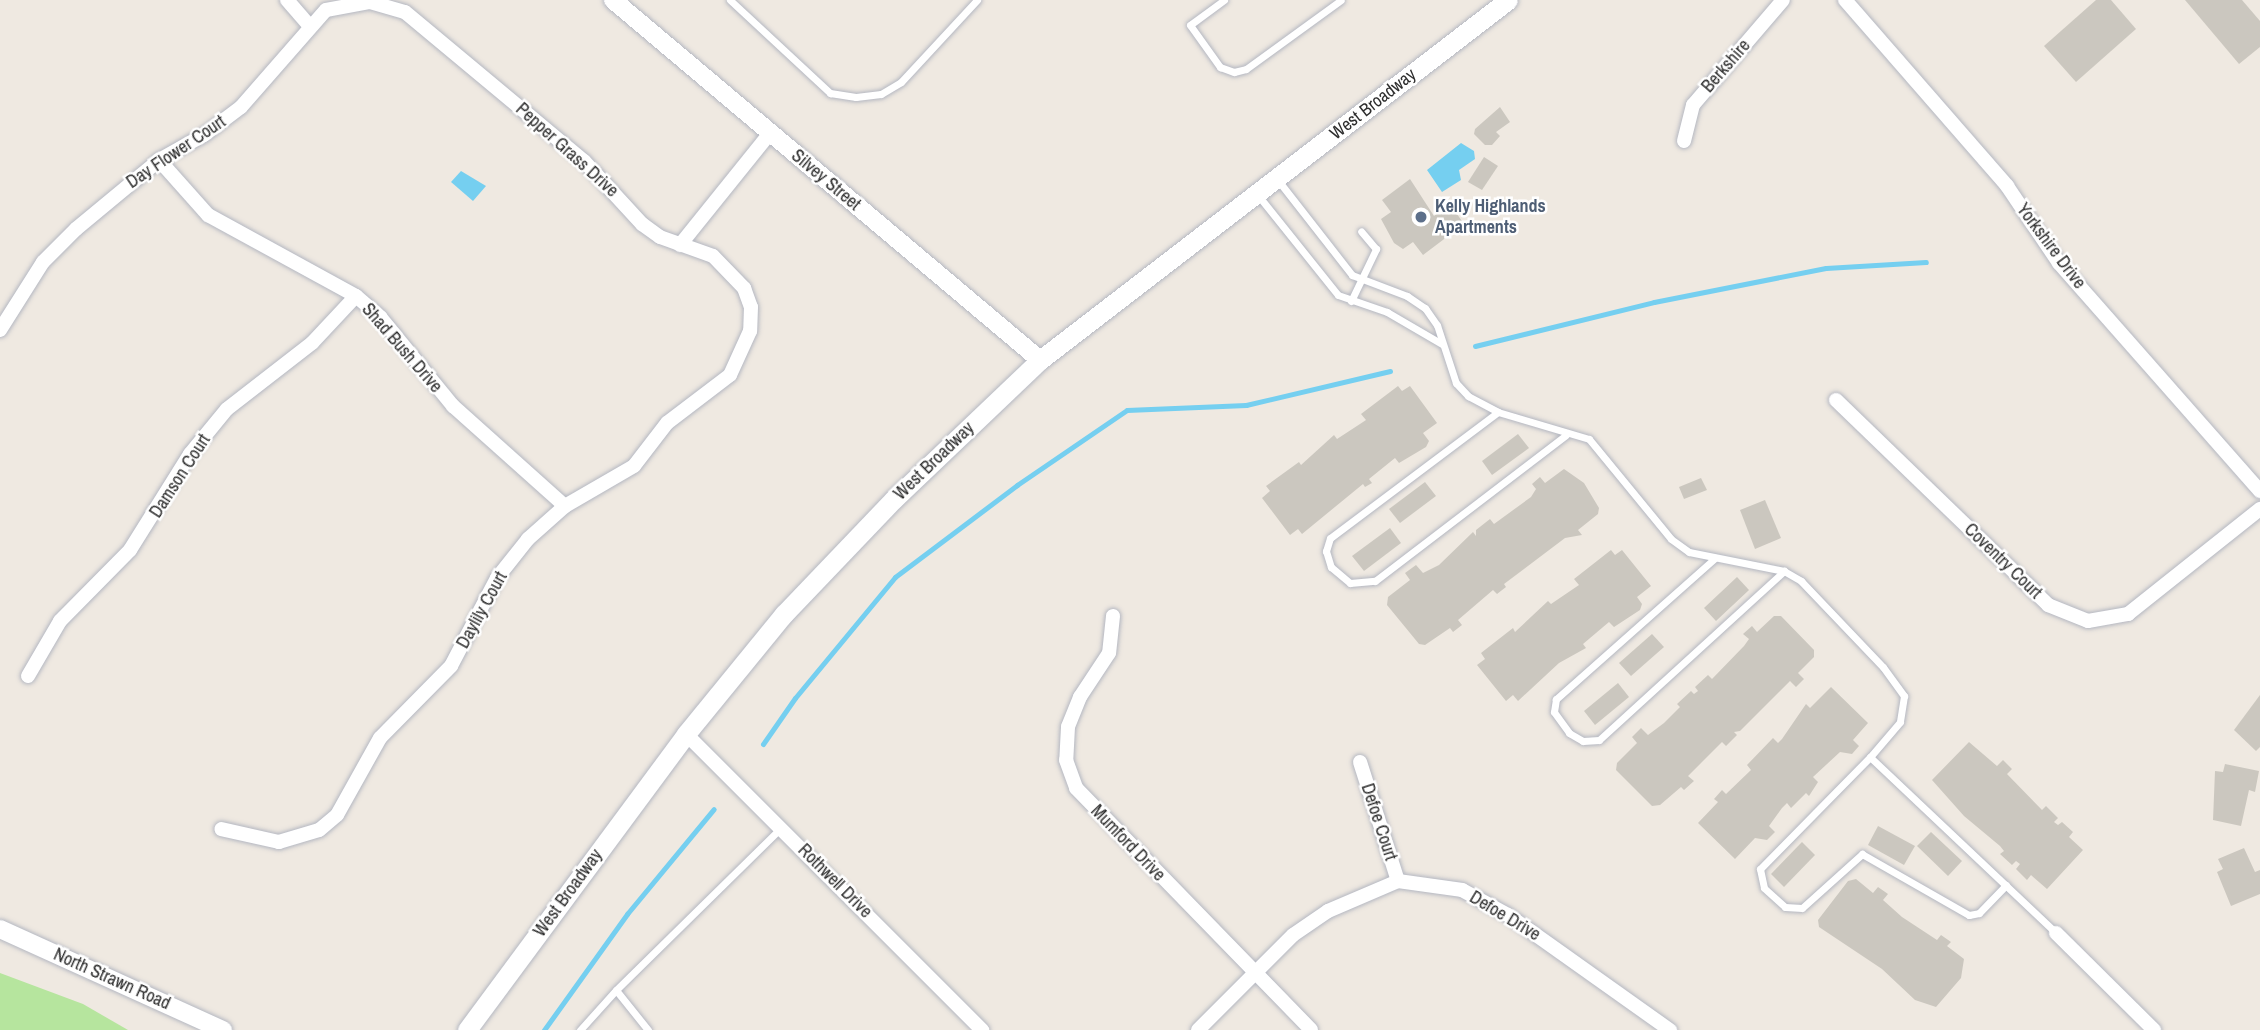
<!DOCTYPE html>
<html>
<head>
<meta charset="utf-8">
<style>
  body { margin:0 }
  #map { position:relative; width:2260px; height:1030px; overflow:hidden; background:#efe9e1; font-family:"Archivo Narrow",sans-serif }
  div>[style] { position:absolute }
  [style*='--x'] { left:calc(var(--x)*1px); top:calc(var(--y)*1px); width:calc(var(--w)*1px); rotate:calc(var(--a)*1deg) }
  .green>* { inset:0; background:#b6e59e }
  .water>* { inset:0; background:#75cff0 }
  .stream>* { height:5px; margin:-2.5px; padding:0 2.5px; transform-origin:2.5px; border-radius:2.5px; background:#75cff0 }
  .building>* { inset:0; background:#cbc7bf }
  .roads { filter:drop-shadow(0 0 2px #b4b7c1) drop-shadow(0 0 2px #b4b7c1) }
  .service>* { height:7px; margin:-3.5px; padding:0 3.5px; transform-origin:3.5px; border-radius:3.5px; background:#fff }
  .minor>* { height:14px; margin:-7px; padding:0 7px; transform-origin:7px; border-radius:7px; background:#fff }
  .tertiary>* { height:18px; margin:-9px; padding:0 9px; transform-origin:9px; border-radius:9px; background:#fff }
  .secondary>* { height:19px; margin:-9.5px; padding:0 9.5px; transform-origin:9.5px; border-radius:9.5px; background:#fff }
  .dots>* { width:19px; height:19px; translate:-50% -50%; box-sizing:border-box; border:4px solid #fff; border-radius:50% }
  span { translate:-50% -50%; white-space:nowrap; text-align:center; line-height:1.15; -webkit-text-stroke:5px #fff; paint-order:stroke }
  .street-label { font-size:18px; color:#2e2e2e }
  .service-label { font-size:18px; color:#4e5e75; font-weight:700 }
  .left { translate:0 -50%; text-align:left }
</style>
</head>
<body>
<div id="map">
  <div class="green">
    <i style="clip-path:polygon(0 973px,83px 1004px,128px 1030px,0 1030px)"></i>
  </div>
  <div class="water">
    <i style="clip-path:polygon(1461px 143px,1474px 151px,1475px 159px,1459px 170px,1461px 180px,1442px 192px,1427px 170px)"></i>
    <i style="clip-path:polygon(461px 171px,486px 186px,473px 201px,451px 182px)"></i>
  </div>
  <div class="stream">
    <i style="--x:1475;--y:346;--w:184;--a:-13.8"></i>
    <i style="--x:1654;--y:302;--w:175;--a:-11.2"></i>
    <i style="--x:1826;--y:268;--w:100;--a:-3.4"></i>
    <i style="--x:763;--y:744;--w:56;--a:-55.2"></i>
    <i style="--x:795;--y:698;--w:157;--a:-50.4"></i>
    <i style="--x:895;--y:577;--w:153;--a:-37"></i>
    <i style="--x:1017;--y:485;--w:133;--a:-34.3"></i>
    <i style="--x:1127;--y:410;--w:119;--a:-2.4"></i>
    <i style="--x:1246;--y:405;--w:148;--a:-13.3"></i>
    <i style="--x:544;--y:1030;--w:143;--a:-54.4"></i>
    <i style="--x:627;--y:914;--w:136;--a:-50.4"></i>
  </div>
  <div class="building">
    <i style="clip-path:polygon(2096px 0,2111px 0,2136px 29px,2076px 82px,2044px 46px)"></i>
    <i style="clip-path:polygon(2185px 0,2242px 0,2260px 21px,2260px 47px,2239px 64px)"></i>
    <i style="clip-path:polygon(1500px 107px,1510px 122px,1496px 132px,1500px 136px,1492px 145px,1485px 145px,1474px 134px,1475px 129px)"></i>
    <i style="clip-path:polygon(1484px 157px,1498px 166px,1482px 190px,1468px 182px)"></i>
    <i style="clip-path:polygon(1410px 179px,1434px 216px,1450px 204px,1464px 224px,1423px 255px,1413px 242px,1403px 249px,1394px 243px,1381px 219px,1391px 212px,1382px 200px)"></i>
    <i style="clip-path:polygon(1398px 386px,1402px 391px,1410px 386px,1437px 423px,1423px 433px,1429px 441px,1426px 447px,1399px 463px,1395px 458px,1369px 479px,1372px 483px,1365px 487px,1363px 484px,1302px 534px,1298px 529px,1290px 535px,1262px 498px,1270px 491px,1266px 486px,1299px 462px,1301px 465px,1334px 435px,1337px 439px,1360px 424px,1366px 420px,1361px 414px)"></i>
    <i style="clip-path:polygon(1518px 434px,1529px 448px,1492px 475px,1482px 461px)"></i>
    <i style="clip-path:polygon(1564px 469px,1584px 483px,1599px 508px,1598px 514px,1578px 530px,1582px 535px,1565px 538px,1504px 584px,1506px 587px,1497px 594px,1493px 590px,1458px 620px,1462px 625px,1453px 632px,1450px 628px,1425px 645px,1419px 644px,1387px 605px,1388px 597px,1410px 580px,1405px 573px,1416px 565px,1423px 573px,1439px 565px,1473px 532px,1476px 536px,1476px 530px,1490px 519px,1494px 524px,1531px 497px,1536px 489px,1532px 484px,1540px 477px,1545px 483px)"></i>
    <i style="clip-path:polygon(1701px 478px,1707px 490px,1684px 499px,1679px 487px)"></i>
    <i style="clip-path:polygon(1425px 482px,1436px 496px,1400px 523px,1389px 509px)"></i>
    <i style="clip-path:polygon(1765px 500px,1781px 538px,1755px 549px,1740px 510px)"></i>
    <i style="clip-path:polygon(1390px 528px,1401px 543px,1364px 571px,1352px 556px)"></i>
    <i style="clip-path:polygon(1611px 550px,1615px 555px,1622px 550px,1651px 586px,1637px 597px,1642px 604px,1640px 610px,1614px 627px,1609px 622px,1583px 644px,1586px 648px,1559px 663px,1518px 701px,1513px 695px,1506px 701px,1477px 665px,1485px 659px,1481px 653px,1513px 628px,1515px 632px,1548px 601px,1551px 604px,1579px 585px,1574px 579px)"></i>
    <i style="clip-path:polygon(1737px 577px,1749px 590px,1716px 621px,1704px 608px)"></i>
    <i style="clip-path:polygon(1774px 616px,1781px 616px,1814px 650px,1814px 657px,1798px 673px,1804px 679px,1796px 687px,1790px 681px,1740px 731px,1734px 732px,1737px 735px,1726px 746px,1722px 742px,1688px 776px,1694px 781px,1684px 790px,1681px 787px,1660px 805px,1652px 806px,1616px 770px,1617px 763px,1637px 743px,1632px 737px,1641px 728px,1648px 735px,1664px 723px,1680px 707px,1677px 704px,1691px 691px,1694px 694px,1698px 691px,1695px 687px,1708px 675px,1712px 679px,1744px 646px,1749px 639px,1743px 634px,1752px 626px,1757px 632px)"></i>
    <i style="clip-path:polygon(1652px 634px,1664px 647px,1631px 676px,1619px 663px)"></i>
    <i style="clip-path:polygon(1618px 683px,1629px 697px,1595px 725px,1584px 711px)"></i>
    <i style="clip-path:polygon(1831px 687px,1868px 723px,1853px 740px,1859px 746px,1852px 754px,1840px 752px,1813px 777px,1818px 782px,1809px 796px,1806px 793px,1791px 808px,1787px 803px,1782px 808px,1769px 826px,1775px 832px,1767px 840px,1755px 838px,1735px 859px,1698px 823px,1718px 802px,1714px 799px,1722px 790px,1726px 794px,1751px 770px,1747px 765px,1773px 738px,1778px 743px,1782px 739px,1806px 704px,1810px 708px)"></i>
    <i style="clip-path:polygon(2260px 695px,2260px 747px,2256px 751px,2234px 730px)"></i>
    <i style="clip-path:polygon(1969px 742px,1997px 766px,2003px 760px,2012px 769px,2007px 774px,2042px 810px,2046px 806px,2058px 818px,2054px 822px,2058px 825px,2062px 822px,2073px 832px,2069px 837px,2083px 850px,2047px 889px,2031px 875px,2027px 880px,2016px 869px,2020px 864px,2016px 861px,2012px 865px,2000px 854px,2004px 851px,2000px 846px,1964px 816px,1932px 780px)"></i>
    <i style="clip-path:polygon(2225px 764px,2259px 771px,2255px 792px,2249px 790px,2241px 826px,2213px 820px,2215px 771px,2223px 772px)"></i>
    <i style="clip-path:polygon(1878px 826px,1915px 846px,1904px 865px,1868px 845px)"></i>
    <i style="clip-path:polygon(1931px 832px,1962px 861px,1948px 876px,1917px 846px)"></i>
    <i style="clip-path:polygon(1802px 842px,1815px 855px,1784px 887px,1771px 874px)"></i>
    <i style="clip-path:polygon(2244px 848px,2255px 872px,2260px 870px,2260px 894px,2231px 906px,2217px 872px,2223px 869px,2218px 859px)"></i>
    <i style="clip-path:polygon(1856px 879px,1873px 893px,1878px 887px,1888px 894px,1883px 900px,1902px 917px,1937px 940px,1941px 935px,1951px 942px,1947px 946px,1964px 959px,1961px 978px,1936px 1007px,1915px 1000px,1882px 969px,1819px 927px,1818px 920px,1848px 881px)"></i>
  </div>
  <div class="roads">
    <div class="service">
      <i style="--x:730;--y:0;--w:137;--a:42.9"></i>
      <i style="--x:830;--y:93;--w:26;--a:9"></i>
      <i style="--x:856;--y:97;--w:25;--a:-7"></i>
      <i style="--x:881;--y:94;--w:23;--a:-31"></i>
      <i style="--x:901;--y:82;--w:112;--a:-47.2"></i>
      <i style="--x:1224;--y:0;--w:42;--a:143.7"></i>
      <i style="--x:1190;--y:25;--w:52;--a:54.5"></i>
      <i style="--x:1220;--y:67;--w:15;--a:20"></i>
      <i style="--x:1234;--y:72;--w:12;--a:-14"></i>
      <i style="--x:1246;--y:69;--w:117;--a:-36"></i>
      <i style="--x:1277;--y:179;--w:122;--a:52"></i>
      <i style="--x:1352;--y:275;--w:59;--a:20.9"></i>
      <i style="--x:1407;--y:296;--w:22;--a:34"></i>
      <i style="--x:1425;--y:308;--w:21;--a:55"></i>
      <i style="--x:1437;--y:325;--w:61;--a:71.9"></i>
      <i style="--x:1456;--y:383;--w:18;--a:47"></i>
      <i style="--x:1468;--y:396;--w:34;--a:28"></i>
      <i style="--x:1498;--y:412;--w:95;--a:16.5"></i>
      <i style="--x:1589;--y:439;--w:129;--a:50.6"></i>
      <i style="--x:1671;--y:539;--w:22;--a:36"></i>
      <i style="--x:1689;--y:552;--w:97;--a:11.3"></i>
      <i style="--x:1784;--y:571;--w:20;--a:30"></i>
      <i style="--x:1801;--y:581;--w:119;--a:46.4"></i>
      <i style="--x:1883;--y:667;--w:36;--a:54"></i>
      <i style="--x:1904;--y:696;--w:26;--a:99"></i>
      <i style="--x:1900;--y:722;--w:46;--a:130.6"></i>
      <i style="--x:1870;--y:757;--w:256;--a:43.4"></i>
      <i style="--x:1257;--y:194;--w:129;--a:51.3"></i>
      <i style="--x:1338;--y:295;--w:52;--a:19.1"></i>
      <i style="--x:1387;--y:312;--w:64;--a:30.2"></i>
      <i style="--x:1351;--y:301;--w:58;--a:-64.3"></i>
      <i style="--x:1376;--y:249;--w:23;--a:-130"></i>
      <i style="--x:1498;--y:412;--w:210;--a:143.1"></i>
      <i style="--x:1330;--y:538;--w:14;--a:107"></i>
      <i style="--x:1326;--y:551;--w:17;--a:73"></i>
      <i style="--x:1331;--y:567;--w:25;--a:40"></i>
      <i style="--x:1350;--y:583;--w:25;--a:-5"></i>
      <i style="--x:1375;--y:581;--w:240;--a:-37.4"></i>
      <i style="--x:1715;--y:558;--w:213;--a:138.4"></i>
      <i style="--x:1556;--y:699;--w:13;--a:99"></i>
      <i style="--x:1554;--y:712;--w:26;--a:54"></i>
      <i style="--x:1569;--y:733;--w:16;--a:30"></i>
      <i style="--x:1583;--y:741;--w:16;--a:-4"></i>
      <i style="--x:1599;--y:740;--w:251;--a:-42.4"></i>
      <i style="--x:1870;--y:757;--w:157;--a:134.5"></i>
      <i style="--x:1760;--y:869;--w:19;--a:78"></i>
      <i style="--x:1764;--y:888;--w:28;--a:42"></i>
      <i style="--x:1785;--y:907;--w:17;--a:3"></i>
      <i style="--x:1802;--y:908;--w:81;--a:-42"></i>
      <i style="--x:1862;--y:854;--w:123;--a:29.7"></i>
      <i style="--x:1969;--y:915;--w:10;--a:-11"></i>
      <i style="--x:1979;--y:913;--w:39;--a:-46"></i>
      <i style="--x:580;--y:1030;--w:54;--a:-48"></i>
      <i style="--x:648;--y:1030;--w:51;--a:-128.7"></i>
      <i style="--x:616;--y:990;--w:231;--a:-44.5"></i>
    </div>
    <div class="minor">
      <i style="--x:287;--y:0;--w:33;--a:49"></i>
      <i style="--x:1845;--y:0;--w:247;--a:48.9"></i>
      <i style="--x:2007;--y:186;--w:93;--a:56"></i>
      <i style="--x:2059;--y:263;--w:304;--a:48.6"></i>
      <i style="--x:1684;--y:141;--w:37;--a:-76"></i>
      <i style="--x:1693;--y:105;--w:138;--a:-49.4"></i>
      <i style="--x:159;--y:160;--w:74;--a:48.3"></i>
      <i style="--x:208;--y:215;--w:169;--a:28.7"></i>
      <i style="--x:356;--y:296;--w:33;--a:41"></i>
      <i style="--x:381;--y:318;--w:114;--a:50.7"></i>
      <i style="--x:453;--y:406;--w:150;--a:41.8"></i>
      <i style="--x:680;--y:245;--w:144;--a:-51.2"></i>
      <i style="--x:0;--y:330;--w:80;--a:-57.7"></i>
      <i style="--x:43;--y:262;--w:47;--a:-45"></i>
      <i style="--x:76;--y:229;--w:108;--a:-39.7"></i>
      <i style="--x:159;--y:160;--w:51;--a:-29.1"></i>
      <i style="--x:204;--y:135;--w:46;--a:-37.1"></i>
      <i style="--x:241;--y:107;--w:129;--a:-48.8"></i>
      <i style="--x:326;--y:10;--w:45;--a:-10.3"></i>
      <i style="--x:370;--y:2;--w:36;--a:16"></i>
      <i style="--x:405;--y:12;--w:233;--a:39.8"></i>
      <i style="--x:584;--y:161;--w:86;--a:47.4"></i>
      <i style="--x:642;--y:224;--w:22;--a:36"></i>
      <i style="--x:660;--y:237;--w:56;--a:19.7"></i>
      <i style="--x:713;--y:256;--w:45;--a:45.9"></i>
      <i style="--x:744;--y:288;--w:20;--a:70"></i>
      <i style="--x:751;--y:307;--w:24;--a:92"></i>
      <i style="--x:750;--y:331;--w:48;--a:114.4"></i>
      <i style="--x:730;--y:375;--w:79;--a:142.7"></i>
      <i style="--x:667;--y:423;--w:54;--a:127.5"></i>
      <i style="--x:634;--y:466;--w:80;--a:149.9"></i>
      <i style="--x:565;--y:506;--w:50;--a:138.3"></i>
      <i style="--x:528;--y:539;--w:50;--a:128.5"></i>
      <i style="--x:497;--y:578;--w:99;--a:117.6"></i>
      <i style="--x:451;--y:666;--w:101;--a:134.6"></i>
      <i style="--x:380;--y:738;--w:88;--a:119.2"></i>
      <i style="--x:337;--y:815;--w:23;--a:140"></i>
      <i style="--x:319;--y:830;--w:42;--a:163.3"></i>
      <i style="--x:279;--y:842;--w:59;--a:-167.4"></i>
      <i style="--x:1836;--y:400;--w:295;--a:44"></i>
      <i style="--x:2048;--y:605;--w:43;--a:21.8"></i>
      <i style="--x:2088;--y:621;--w:41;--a:-9.9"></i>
      <i style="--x:2128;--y:614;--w:169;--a:-38.5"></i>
      <i style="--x:1113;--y:616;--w:37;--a:96"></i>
      <i style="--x:1109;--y:653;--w:53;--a:123.4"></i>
      <i style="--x:1080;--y:697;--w:32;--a:112"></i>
      <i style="--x:1068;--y:727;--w:33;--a:93"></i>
      <i style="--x:1066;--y:760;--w:30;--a:70"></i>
      <i style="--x:1076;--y:788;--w:337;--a:45.8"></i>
      <i style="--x:28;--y:676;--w:64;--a:-59.8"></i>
      <i style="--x:60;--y:621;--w:100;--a:-45.4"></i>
      <i style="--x:130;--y:550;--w:113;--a:-58"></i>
      <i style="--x:190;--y:454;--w:58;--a:-50.6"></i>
      <i style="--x:227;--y:409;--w:108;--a:-37.8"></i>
      <i style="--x:312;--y:343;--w:64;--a:-46.9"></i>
      <i style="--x:686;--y:734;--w:419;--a:45"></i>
      <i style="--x:1360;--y:762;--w:125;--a:72.3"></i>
      <i style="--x:2056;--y:933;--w:138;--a:44.7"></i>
      <i style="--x:1198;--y:1030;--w:134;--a:-45"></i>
      <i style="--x:1293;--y:935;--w:42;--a:-34.4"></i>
      <i style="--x:1328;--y:911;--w:76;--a:-23.2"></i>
      <i style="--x:1398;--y:881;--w:65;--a:8"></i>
      <i style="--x:1462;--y:890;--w:52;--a:28.5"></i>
      <i style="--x:1508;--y:915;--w:199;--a:35.4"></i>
    </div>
    <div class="tertiary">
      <i style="--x:613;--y:0;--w:559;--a:40.13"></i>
      <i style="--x:0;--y:929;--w:245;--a:24.4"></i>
    </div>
    <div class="secondary">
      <i style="--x:467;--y:1030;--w:368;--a:-53.5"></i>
      <i style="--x:686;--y:734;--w:155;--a:-50.8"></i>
      <i style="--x:784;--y:614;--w:159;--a:-46.3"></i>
      <i style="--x:894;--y:499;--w:202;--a:-43.6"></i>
      <i style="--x:1040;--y:360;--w:590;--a:-37.57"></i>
    </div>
  </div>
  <div class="dots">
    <i style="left:1421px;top:217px;background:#5c6f8a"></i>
  </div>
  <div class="street-label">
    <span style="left:1726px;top:66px;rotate:-49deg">Berkshire</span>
    <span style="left:1373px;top:104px;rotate:-38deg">West Broadway</span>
    <span style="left:567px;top:150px;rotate:42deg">Pepper Grass Drive</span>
    <span style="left:176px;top:152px;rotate:-34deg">Day Flower Court</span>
    <span style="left:826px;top:180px;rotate:40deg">Silvey Street</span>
    <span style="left:2051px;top:246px;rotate:53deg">Yorkshire Drive</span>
    <span style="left:402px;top:348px;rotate:49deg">Shad Bush Drive</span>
    <span style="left:934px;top:461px;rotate:-44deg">West Broadway</span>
    <span style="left:180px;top:476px;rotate:-57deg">Damson Court</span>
    <span style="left:2003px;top:561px;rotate:44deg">Coventry Court</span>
    <span style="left:482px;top:610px;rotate:-61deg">Daylily Court</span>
    <span style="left:1379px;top:822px;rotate:72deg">Defoe Court</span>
    <span style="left:1128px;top:843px;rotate:46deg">Mumford Drive</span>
    <span style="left:835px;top:881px;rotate:45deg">Rothwell Drive</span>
    <span style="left:568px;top:893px;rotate:-54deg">West Broadway</span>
    <span style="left:1505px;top:916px;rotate:31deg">Defoe Drive</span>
    <span style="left:112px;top:979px;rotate:24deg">North Strawn Road</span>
  </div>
  <div class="service-label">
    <span class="left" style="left:1435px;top:217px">Kelly Highlands<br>Apartments</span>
  </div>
</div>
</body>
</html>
